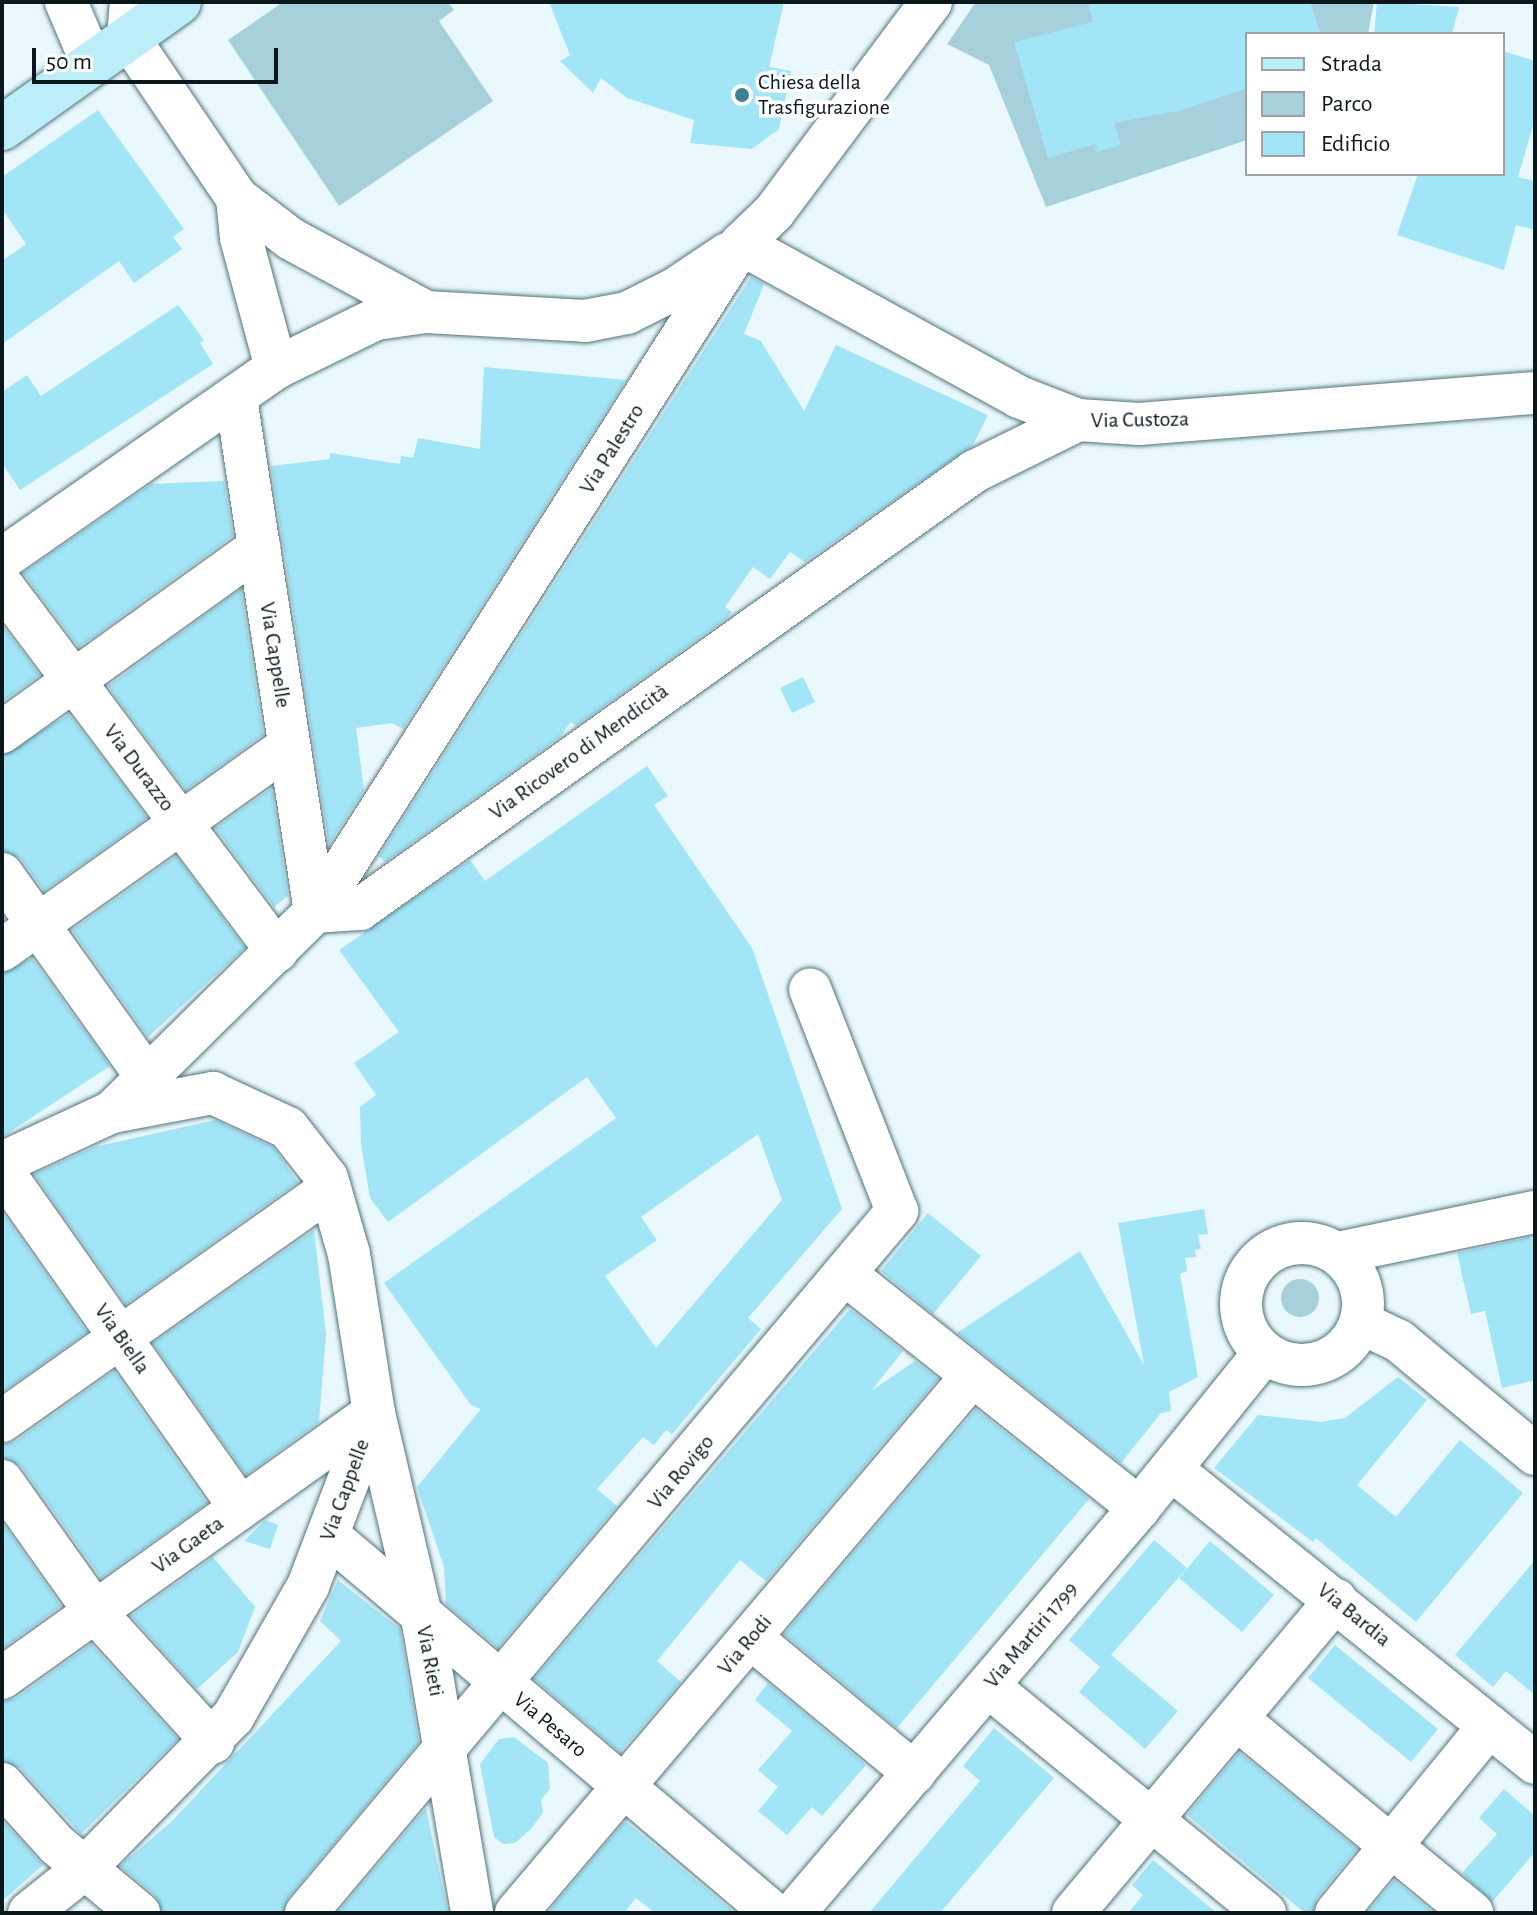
<!DOCTYPE html>
<html>
<head>
<meta charset="utf-8">
<style>
  body { margin:0 }
  #map { position:relative; width:1537px; height:1915px; overflow:hidden; background:#e9f8fc; font-family:"Alegreya Sans",sans-serif }
  div>[style] { position:absolute }
  [style*='--x'] { left:calc(var(--x)*1px); top:calc(var(--y)*1px); width:calc(var(--w)*1px); rotate:calc(var(--a)*1deg) }
  .green>* { inset:0; background:#a6d1dc }
  .round { border-radius:50% }
  .building>* { inset:0; background:#a1e5f7 }
  .roads { filter:drop-shadow(0 0 2px #51737b) drop-shadow(0 0 2px #51737b) }
  .minor>* { height:42px; margin:-21px; padding:0 21px; transform-origin:21px; border-radius:21px; background:#fff }
  .minor>.ring { margin:-21px; padding:0; box-sizing:content-box; background:none; border:42px solid #fff; border-radius:50% }
  .major>* { height:44px; margin:-22px; padding:0 22px; transform-origin:22px; border-radius:22px; background:#bceefa }
  .dots>* { width:22px; height:22px; translate:-50% -50%; box-sizing:border-box; border:4px solid #fff; border-radius:50% }
  span { translate:-50% -50%; white-space:nowrap; text-align:center; line-height:1.15; -webkit-text-stroke:7px #fff; paint-order:stroke }
  .poi-label { font-size:22px; color:#0a181b }
  .left { translate:0 -50%; text-align:left }
  .street-label { font-size:22px; color:#0a181b }
  .frame { position:absolute; inset:0; border:4px solid #0a181b; pointer-events:none }
  .legend { position:absolute; left:1245px; top:32px; width:260px; height:144px; box-sizing:border-box; background:#fff; border:2px solid #9da3a4; margin:0; padding:10px 14px; list-style:none; font-size:24px; color:#0a181b }
  .legend li { display:flex; align-items:center; gap:16px; height:40px }
  .legend b { width:40px; border:2px solid #9da3a4 }
  .scale { position:absolute; left:32px; top:48px; width:246px; height:36px; box-sizing:border-box; border:4px solid #0a181b; border-top:0; padding-left:10px; font-size:24px; line-height:28px; white-space:nowrap; color:#0a181b; -webkit-text-stroke:6px #fff; paint-order:stroke }
</style>
</head>
<body>
<div id="map">
  <div class="green">
    <i style="clip-path:polygon(283px 2px,448px 2px,454px 10px,439px 21px,493px 101px,339px 206px,228px 40px)"></i>
    <i style="clip-path:polygon(976px 2px,1374px 2px,1368px 34px,1247px 34px,1247px 140px,1046px 207px,989px 65px,947px 44px)"></i>
    <i class="round" style="left:1281px;top:1279px;width:38px;height:38px"></i>
  </div>
  <div class="building">
    <i style="clip-path:polygon(549px 2px,784px 2px,769px 67px,791px 71px,779px 129px,752px 149px,690px 143px,694px 120px,627px 98px,601px 78px,593px 93px,560px 61px,570px 55px)"></i>
    <i style="clip-path:polygon(1088px 2px,1310px 2px,1321px 34px,1247px 34px,1247px 88px,1182px 110px,1114px 123px,1121px 145px,1097px 152px,1095px 144px,1048px 158px,1014px 42px,1093px 22px)"></i>
    <i style="clip-path:polygon(1377px 2px,1459px 7px,1452px 34px,1374px 34px)"></i>
    <i style="clip-path:polygon(1503px 51px,1535px 61px,1535px 119px,1518px 177px,1535px 181px,1535px 230px,1516px 225px,1504px 270px,1397px 235px,1418px 174px,1503px 174px)"></i>
    <i style="clip-path:polygon(98px 110px,184px 229px,173px 237px,182px 249px,134px 283px,119px 261px,2px 344px,2px 261px,26px 244px,2px 209px,2px 177px)"></i>
    <i style="clip-path:polygon(751px 277px,764px 284px,744px 334px,761px 341px,804px 411px,836px 345px,988px 415px,973px 445px,805px 562px,790px 552px,770px 579px,753px 567px,725px 607px,732px 612px,727px 618px,576px 726px,571px 722px,560px 737px,385px 862px,379px 856px)"></i>
    <i style="clip-path:polygon(178px 305px,204px 340px,200px 343px,213px 364px,20px 490px,2px 463px,2px 392px,27px 375px,41px 396px)"></i>
    <i style="clip-path:polygon(484px 367px,626px 380px,403px 729px,392px 723px,356px 728px,364px 790px,329px 845px,271px 466px,330px 459px,330px 453px,400px 464px,401px 456px,413px 458px,418px 438px,480px 449px)"></i>
    <i style="clip-path:polygon(224px 481px,233px 536px,79px 647px,23px 573px,151px 484px)"></i>
    <i style="clip-path:polygon(241px 589px,263px 735px,186px 790px,108px 686px)"></i>
    <i style="clip-path:polygon(2px 625px,40px 675px,2px 702px)"></i>
    <i style="clip-path:polygon(803px 677px,815px 702px,792px 713px,780px 688px)"></i>
    <i style="clip-path:polygon(69px 714px,147px 818px,44px 891px,21px 859px,2px 850px,2px 756px)"></i>
    <i style="clip-path:polygon(evenodd,647px 766px,668px 796px,654px 805px,752px 948px,842px 1209px,748px 1318px,761px 1329px,672px 1434px,666px 1430px,654px 1445px,643px 1437px,597px 1489px,617px 1506px,498px 1648px,446px 1604px,444px 1567px,417px 1487px,481px 1409px,471px 1405px,384px 1283px,616px 1118px,587px 1077px,388px 1222px,370px 1198px,361px 1144px,360px 1107px,376px 1095px,354px 1063px,399px 1032px,339px 950px,470px 860px,485px 881px,647px 766px,758px 1134px,782px 1200px,656px 1348px,605px 1276px,657px 1240px,641px 1217px,758px 1134px)"></i>
    <i style="clip-path:polygon(272px 788px,288px 896px,274px 907px,215px 828px)"></i>
    <i style="clip-path:polygon(176px 856px,245px 948px,148px 1037px,72px 930px)"></i>
    <i style="clip-path:polygon(32px 958px,110px 1066px,2px 1137px,2px 974px)"></i>
    <i style="clip-path:polygon(215px 1120px,273px 1147px,298px 1182px,126px 1304px,34px 1174px,94px 1147px)"></i>
    <i style="clip-path:polygon(1204px 1209px,1208px 1234px,1198px 1235px,1201px 1249px,1195px 1250px,1196px 1257px,1185px 1258px,1187px 1271px,1180px 1274px,1198px 1377px,1169px 1392px,1171px 1411px,1161px 1413px,1121px 1463px,957px 1333px,1080px 1251px,1144px 1365px,1118px 1223px)"></i>
    <i style="clip-path:polygon(2px 1212px,87px 1332px,2px 1392px)"></i>
    <i style="clip-path:polygon(928px 1213px,981px 1256px,933px 1314px,881px 1271px)"></i>
    <i style="clip-path:polygon(314px 1230px,326px 1334px,319px 1422px,246px 1475px,153px 1343px)"></i>
    <i style="clip-path:polygon(1530px 1237px,1535px 1242px,1535px 1380px,1502px 1388px,1485px 1311px,1471px 1314px,1457px 1253px)"></i>
    <i style="clip-path:polygon(850px 1309px,903px 1351px,871px 1391px,915px 1361px,938px 1379px,766px 1581px,740px 1560px,657px 1661px,681px 1682px,620px 1752px,534px 1679px)"></i>
    <i style="clip-path:polygon(114px 1371px,207px 1503px,101px 1578px,22px 1467px,2px 1457px,2px 1445px,16px 1441px)"></i>
    <i style="clip-path:polygon(1398px 1377px,1427px 1400px,1357px 1485px,1396px 1517px,1460px 1440px,1523px 1493px,1416px 1622px,1316px 1538px,1313px 1542px,1214px 1468px,1258px 1415px,1321px 1422px,1345px 1418px)"></i>
    <i style="clip-path:polygon(976px 1409px,1089px 1499px,897px 1728px,784px 1634px)"></i>
    <i style="clip-path:polygon(265px 1520px,278px 1525px,270px 1549px,244px 1541px)"></i>
    <i style="clip-path:polygon(2px 1522px,61px 1606px,2px 1649px)"></i>
    <i style="clip-path:polygon(1154px 1540px,1187px 1568px,1111px 1655px,1178px 1711px,1145px 1749px,1079px 1692px,1100px 1667px,1069px 1640px)"></i>
    <i style="clip-path:polygon(1210px 1541px,1274px 1595px,1242px 1632px,1179px 1578px)"></i>
    <i style="clip-path:polygon(213px 1557px,255px 1607px,238px 1652px,197px 1689px,131px 1616px)"></i>
    <i style="clip-path:polygon(1535px 1560px,1535px 1695px,1506px 1671px,1493px 1687px,1455px 1655px)"></i>
    <i style="clip-path:polygon(338px 1580px,400px 1629px,419px 1742px,288px 1898px,283px 1913px,162px 1913px,155px 1895px,120px 1866px,172px 1821px,341px 1641px,320px 1621px)"></i>
    <i style="clip-path:polygon(91px 1644px,178px 1739px,81px 1834px,20px 1768px,2px 1761px,2px 1702px,16px 1698px)"></i>
    <i style="clip-path:polygon(1335px 1645px,1438px 1729px,1411px 1762px,1308px 1678px)"></i>
    <i style="clip-path:polygon(768px 1683px,866px 1765px,822px 1816px,812px 1807px,787px 1835px,758px 1811px,778px 1787px,758px 1770px,792px 1731px,755px 1700px)"></i>
    <i style="clip-path:polygon(994px 1728px,1054px 1778px,940px 1913px,869px 1913px,980px 1781px,963px 1766px)"></i>
    <i style="clip-path:polygon(514px 1737px,548px 1763px,550px 1789px,541px 1800px,543px 1813px,530px 1830px,515px 1843px,503px 1844px,494px 1837px,480px 1764px,499px 1739px)"></i>
    <i style="clip-path:polygon(1239px 1752px,1357px 1849px,1317px 1898px,1313px 1913px,1305px 1913px,1187px 1815px)"></i>
    <i style="clip-path:polygon(1504px 1789px,1535px 1816px,1535px 1852px,1492px 1902px,1462px 1873px,1497px 1834px,1479px 1818px)"></i>
    <i style="clip-path:polygon(426px 1808px,448px 1913px,337px 1913px)"></i>
    <i style="clip-path:polygon(2px 1820px,43px 1865px,2px 1901px)"></i>
    <i style="clip-path:polygon(625px 1821px,735px 1913px,655px 1913px,636px 1898px,624px 1913px,547px 1913px)"></i>
    <i style="clip-path:polygon(1153px 1860px,1217px 1913px,1128px 1913px,1143px 1895px,1132px 1885px)"></i>
    <i style="clip-path:polygon(1394px 1880px,1434px 1913px,1367px 1913px)"></i>
  </div>
  <div class="roads">
    <div class="minor">
      <i style="--x:66;--y:2;--w:66;--a:66.9"></i>
      <i style="--x:131;--y:2;--w:35;--a:95"></i>
      <i style="--x:128;--y:37;--w:194;--a:55.9"></i>
      <i style="--x:237;--y:198;--w:68;--a:37.2"></i>
      <i style="--x:291;--y:239;--w:153;--a:28.4"></i>
      <i style="--x:237;--y:198;--w:40;--a:84.3"></i>
      <i style="--x:241;--y:238;--w:135;--a:74.9"></i>
      <i style="--x:741;--y:244;--w:317;--a:28.8"></i>
      <i style="--x:1019;--y:397;--w:63;--a:21.3"></i>
      <i style="--x:1078;--y:420;--w:61;--a:3.8"></i>
      <i style="--x:1139;--y:424;--w:397;--a:-4.5"></i>
      <i style="--x:236;--y:398;--w:520;--a:81.26"></i>
      <i style="--x:2;--y:559;--w:334;--a:-34.9"></i>
      <i style="--x:276;--y:368;--w:111;--a:-26.1"></i>
      <i style="--x:376;--y:319;--w:50;--a:-8"></i>
      <i style="--x:426;--y:312;--w:159;--a:3.2"></i>
      <i style="--x:585;--y:321;--w:43;--a:-10.8"></i>
      <i style="--x:627;--y:313;--w:54;--a:-26.6"></i>
      <i style="--x:675;--y:289;--w:63;--a:-33.9"></i>
      <i style="--x:2;--y:585;--w:458;--a:53.1"></i>
      <i style="--x:2;--y:732;--w:317;--a:-35.7"></i>
      <i style="--x:2;--y:874;--w:249;--a:54.5"></i>
      <i style="--x:315;--y:912;--w:45;--a:-3.8"></i>
      <i style="--x:360;--y:909;--w:755;--a:-35.46"></i>
      <i style="--x:975;--y:471;--w:115;--a:-26.3"></i>
      <i style="--x:2;--y:950;--w:352;--a:-35.4"></i>
      <i style="--x:112;--y:1112;--w:285;--a:-44.6"></i>
      <i style="--x:315;--y:912;--w:792;--a:-57.47"></i>
      <i style="--x:741;--y:244;--w:46;--a:-44.1"></i>
      <i style="--x:774;--y:212;--w:262;--a:-53.2"></i>
      <i style="--x:2;--y:1163;--w:121;--a:-24.9"></i>
      <i style="--x:112;--y:1112;--w:103;--a:-10.7"></i>
      <i style="--x:213;--y:1093;--w:83;--a:25"></i>
      <i style="--x:288;--y:1128;--w:63;--a:52"></i>
      <i style="--x:327;--y:1178;--w:79;--a:73.9"></i>
      <i style="--x:349;--y:1254;--w:161;--a:81.1"></i>
      <i style="--x:374;--y:1413;--w:221;--a:76.9"></i>
      <i style="--x:424;--y:1628;--w:289;--a:80.4"></i>
      <i style="--x:2;--y:1170;--w:413;--a:54.8"></i>
      <i class="ring" style="left:1241px;top:1243px;width:80px;height:80px"></i>
      <i style="--x:1338;--y:1253;--w:201;--a:-11.8"></i>
      <i style="--x:845;--y:1274;--w:376;--a:38.5"></i>
      <i style="--x:1361;--y:1323;--w:42;--a:25.3"></i>
      <i style="--x:1399;--y:1341;--w:177;--a:39.7"></i>
      <i style="--x:2;--y:1421;--w:402;--a:-35.3"></i>
      <i style="--x:1171;--y:1469;--w:468;--a:38.9"></i>
      <i style="--x:2;--y:1481;--w:161;--a:54.6"></i>
      <i style="--x:95;--y:1612;--w:176;--a:47.8"></i>
      <i style="--x:329;--y:1536;--w:582;--a:40.33"></i>
      <i style="--x:751;--y:1638;--w:212;--a:39.6"></i>
      <i style="--x:2;--y:1678;--w:457;--a:-35.5"></i>
      <i style="--x:988;--y:1686;--w:358;--a:39.3"></i>
      <i style="--x:1237;--y:1719;--w:305;--a:39.5"></i>
      <i style="--x:2;--y:1784;--w:82;--a:48"></i>
      <i style="--x:57;--y:1845;--w:107;--a:39.7"></i>
      <i style="--x:29;--y:1913;--w:70;--a:-38.7"></i>
      <i style="--x:84;--y:1869;--w:213;--a:-45.6"></i>
      <i style="--x:233;--y:1717;--w:151;--a:-60.2"></i>
      <i style="--x:308;--y:1586;--w:185;--a:-69.1"></i>
      <i style="--x:306;--y:1913;--w:918;--a:-49.91"></i>
      <i style="--x:897;--y:1211;--w:238;--a:-111.4"></i>
      <i style="--x:516;--y:1913;--w:704;--a:-49.66"></i>
      <i style="--x:794;--y:1913;--w:532;--a:-49.57"></i>
      <i style="--x:1139;--y:1508;--w:199;--a:-51.1"></i>
      <i style="--x:1073;--y:1913;--w:409;--a:-50"></i>
      <i style="--x:1336;--y:1913;--w:242;--a:-50.7"></i>
    </div>
    <div class="major">
      <i style="--x:2;--y:128;--w:217;--a:-35.4"></i>
    </div>
  </div>
  <div class="dots">
    <i style="left:742px;top:95px;background:#3d8090"></i>
  </div>
  <div class="poi-label">
    <span class="left" style="left:758px;top:95px">Chiesa della<br>Trasfigurazione</span>
  </div>
  <div class="street-label">
    <span style="left:1140px;top:420px;rotate:-1deg">Via Custoza</span>
    <span style="left:612px;top:449px;rotate:-58deg">Via Palestro</span>
    <span style="left:275px;top:655px;rotate:81deg">Via Cappelle</span>
    <span style="left:579px;top:752px;rotate:-36deg">Via Ricovero di Mendicità</span>
    <span style="left:139px;top:768px;rotate:53deg">Via Durazzo</span>
    <span style="left:122px;top:1339px;rotate:55deg">Via Biella</span>
    <span style="left:681px;top:1472px;rotate:-50deg">Via Rovigo</span>
    <span style="left:345px;top:1490px;rotate:-70deg">Via Cappelle</span>
    <span style="left:188px;top:1545px;rotate:-36deg">Via Gaeta</span>
    <span style="left:1354px;top:1615px;rotate:39deg">Via Bardia</span>
    <span style="left:1031px;top:1635px;rotate:-50deg">Via Martiri 1799</span>
    <span style="left:745px;top:1645px;rotate:-50deg">Via Rodi</span>
    <span style="left:430px;top:1661px;rotate:79deg">Via Rieti</span>
    <span style="left:550px;top:1725px;rotate:40deg">Via Pesaro</span>
  </div>
  <div class="frame"></div>
  <ul class="legend">
  <li><b style="height:10px;background:#bceefa"></b>Strada</li>
  <li><b style="height:22px;background:#a6d1dc"></b>Parco</li>
  <li><b style="height:22px;background:#a1e5f7"></b>Edificio</li>
  </ul>
  <div class="scale">50 m</div>
</div>
</body>
</html>
